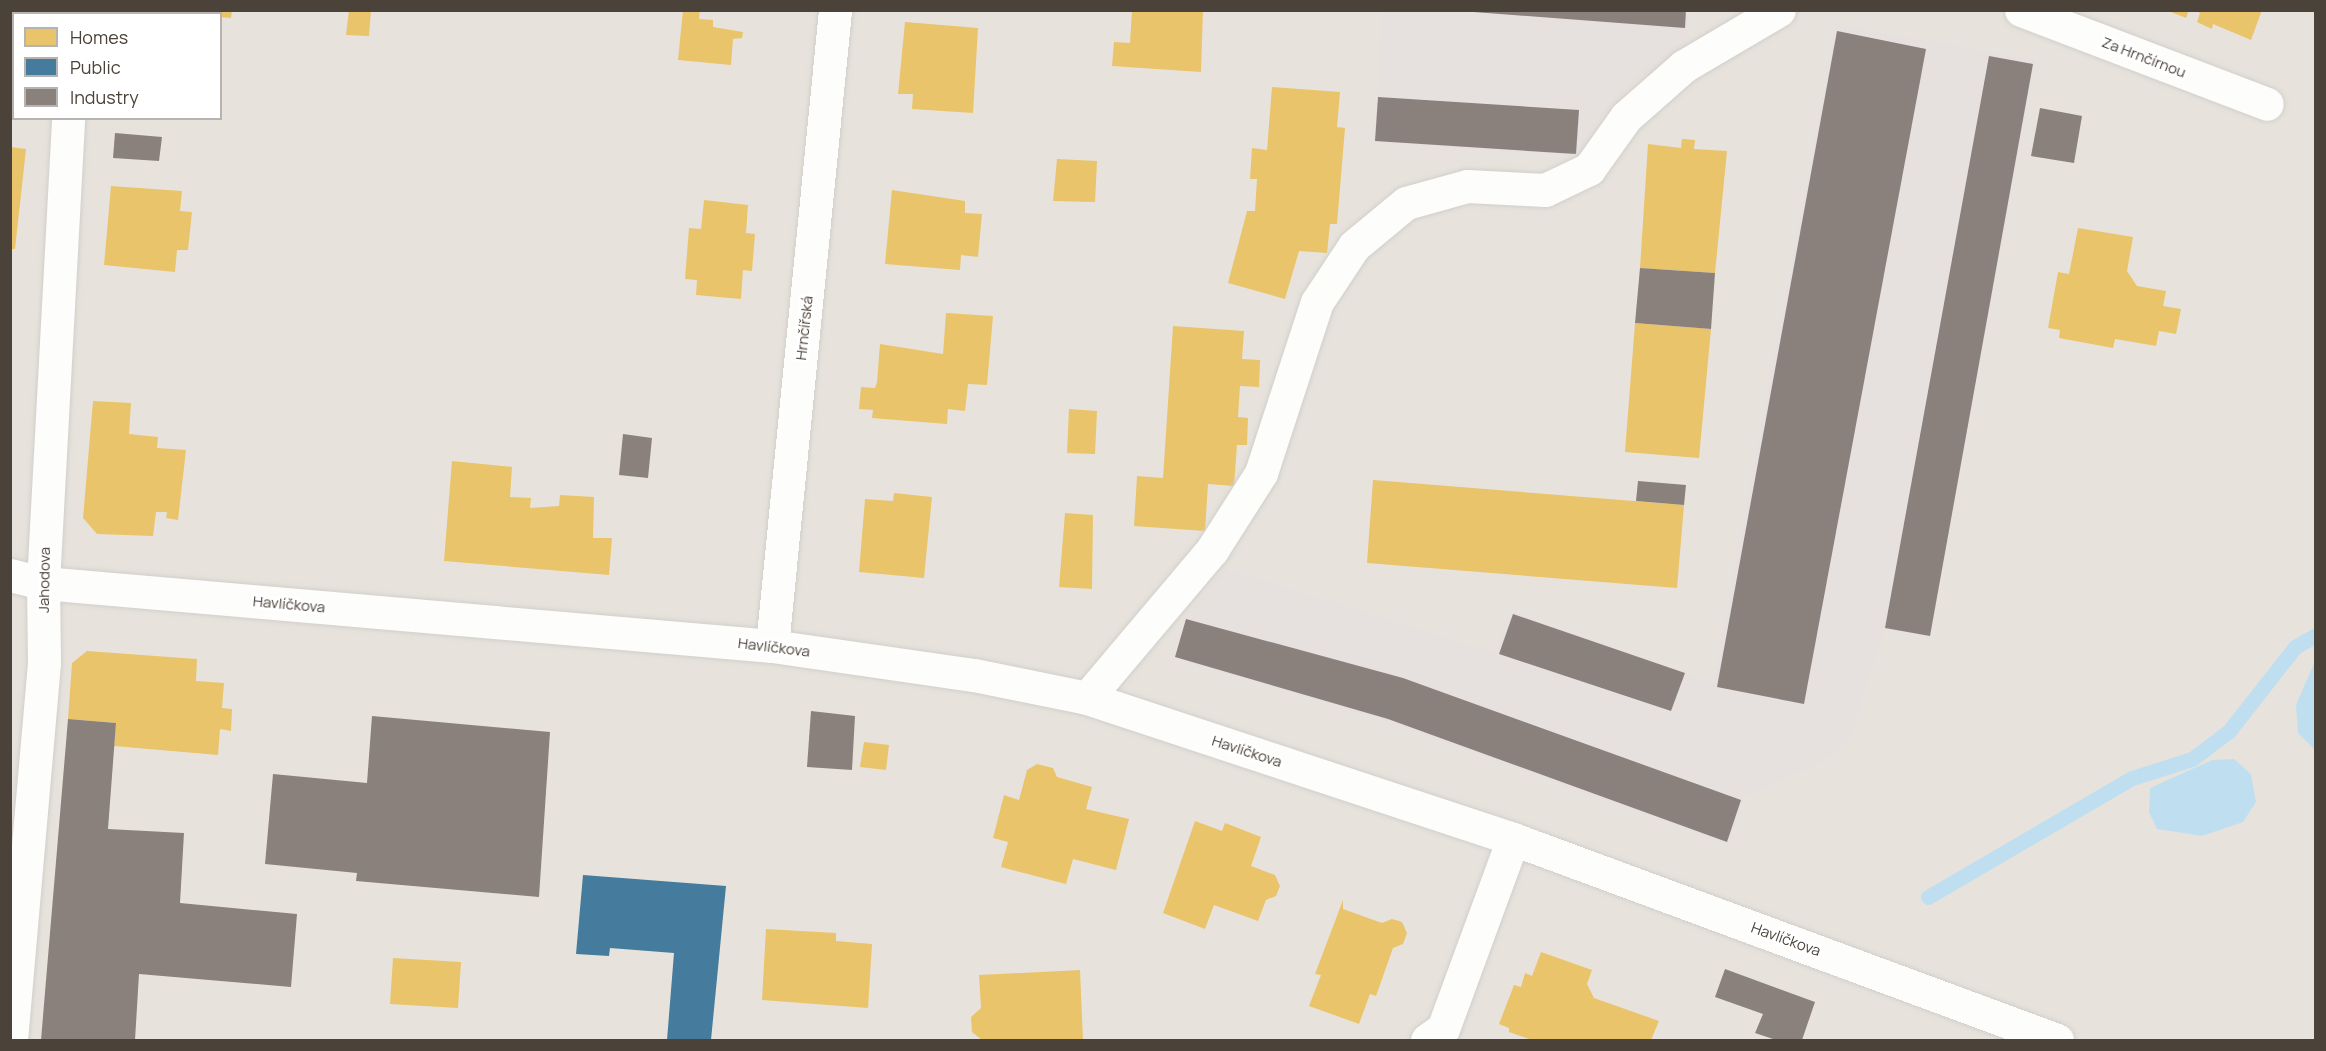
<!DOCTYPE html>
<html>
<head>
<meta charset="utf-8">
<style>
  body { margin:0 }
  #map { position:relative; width:2326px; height:1051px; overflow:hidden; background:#f4f1ee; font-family:Manrope,sans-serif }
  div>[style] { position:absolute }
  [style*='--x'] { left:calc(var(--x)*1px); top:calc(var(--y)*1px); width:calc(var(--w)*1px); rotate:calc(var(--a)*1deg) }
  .residential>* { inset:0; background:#e7e3dc }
  .industrial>* { inset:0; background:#e6e1de }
  .water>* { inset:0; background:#bfdff1 }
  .homes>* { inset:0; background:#e9c46a }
  .public>* { inset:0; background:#457b9d }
  .industry>* { inset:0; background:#8a817c }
  .stream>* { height:15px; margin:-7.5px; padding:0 7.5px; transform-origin:7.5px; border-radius:7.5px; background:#bfdff1 }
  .roads { filter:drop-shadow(0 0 2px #d2cfcb) drop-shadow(0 0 2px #d2cfcb) }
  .minor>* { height:33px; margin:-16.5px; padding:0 16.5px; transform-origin:16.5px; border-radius:16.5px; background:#fdfdfc }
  span { translate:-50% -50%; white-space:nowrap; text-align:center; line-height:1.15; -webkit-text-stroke:6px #fff; paint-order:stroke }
  .street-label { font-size:15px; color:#4b4339 }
  .frame { position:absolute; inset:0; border:12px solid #4b4339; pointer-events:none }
  .legend { position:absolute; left:12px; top:12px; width:210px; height:108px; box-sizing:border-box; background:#fff; border:2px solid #b7b4b0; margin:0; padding:8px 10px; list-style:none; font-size:18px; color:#4b4339 }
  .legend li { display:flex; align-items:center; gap:12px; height:30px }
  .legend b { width:30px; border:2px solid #b7b4b0 }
</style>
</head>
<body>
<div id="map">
  <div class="residential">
    <i style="clip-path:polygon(evenodd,11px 11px,2315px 11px,2315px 1040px,11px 1040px,11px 11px,14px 14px,220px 14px,220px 118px,14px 118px,14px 14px)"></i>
  </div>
  <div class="industrial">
    <i style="clip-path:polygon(1382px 11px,1689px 11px,1686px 50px,1634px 81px,1598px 120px,1577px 156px,1374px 143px)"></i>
    <i style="clip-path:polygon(1836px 24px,2035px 60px,1930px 638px,1885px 629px,1851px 736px,1819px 764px,1744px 797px,1728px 845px,1389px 722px,1174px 658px,1185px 618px,1225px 568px,1495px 653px,1512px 612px,1713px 683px)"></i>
  </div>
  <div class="water">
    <i style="clip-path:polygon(2315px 661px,2316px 749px,2314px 749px,2298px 733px,2296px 705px)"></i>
    <i style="clip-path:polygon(2234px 759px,2251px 774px,2256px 802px,2243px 822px,2202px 836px,2157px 829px,2149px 812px,2150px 788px,2212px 760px)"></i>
  </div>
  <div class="homes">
    <i style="clip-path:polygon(154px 10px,232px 10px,231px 18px,220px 17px,220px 14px)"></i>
    <i style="clip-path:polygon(349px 10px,371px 10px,369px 36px,346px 35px)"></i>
    <i style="clip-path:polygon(683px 10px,700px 10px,699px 19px,713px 20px,713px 27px,743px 32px,742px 38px,733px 39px,731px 65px,678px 60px)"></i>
    <i style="clip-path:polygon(1132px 10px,1203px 10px,1201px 72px,1112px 66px,1114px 42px,1130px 43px)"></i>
    <i style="clip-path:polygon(2166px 10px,2189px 10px,2186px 18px)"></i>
    <i style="clip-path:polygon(2194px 10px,2262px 10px,2251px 40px,2213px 24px,2212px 29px,2197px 22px,2200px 13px)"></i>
    <i style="clip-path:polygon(905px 22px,978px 28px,973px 113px,912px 109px,913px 94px,898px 94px)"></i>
    <i style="clip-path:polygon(1272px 87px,1340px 92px,1337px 127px,1345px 128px,1337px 224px,1330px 224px,1327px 253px,1299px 251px,1285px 299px,1228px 283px,1247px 211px,1255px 211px,1257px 179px,1250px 179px,1252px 148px,1267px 150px)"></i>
    <i style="clip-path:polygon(1682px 139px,1695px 140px,1694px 149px,1727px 151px,1715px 273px,1640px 268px,1648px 144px,1681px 148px)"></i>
    <i style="clip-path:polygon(10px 147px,26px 149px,15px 249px,10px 249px)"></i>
    <i style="clip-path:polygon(1057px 159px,1097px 161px,1095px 202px,1053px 201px)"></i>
    <i style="clip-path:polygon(111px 186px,182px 191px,180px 211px,192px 212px,188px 250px,177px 250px,175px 272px,104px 265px)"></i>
    <i style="clip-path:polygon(892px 190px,965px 201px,965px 213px,982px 214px,978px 257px,961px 255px,960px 270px,885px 264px)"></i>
    <i style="clip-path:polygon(704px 200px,748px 205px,746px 233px,755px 234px,752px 271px,743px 270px,741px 299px,696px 295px,697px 280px,685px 279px,689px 228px,701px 229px)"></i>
    <i style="clip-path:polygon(2078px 228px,2133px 237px,2127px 271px,2137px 286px,2166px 291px,2163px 306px,2181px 309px,2176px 334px,2159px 331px,2156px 346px,2115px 339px,2113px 348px,2059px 338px,2060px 330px,2048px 328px,2058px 272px,2069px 274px)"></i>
    <i style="clip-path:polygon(946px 313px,993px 316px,987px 385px,968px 384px,965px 411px,948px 409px,947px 424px,872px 418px,873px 410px,859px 409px,861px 387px,875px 388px,877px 382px,880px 344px,943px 354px)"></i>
    <i style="clip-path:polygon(1635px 323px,1711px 329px,1699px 458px,1625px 452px)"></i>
    <i style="clip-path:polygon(1173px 326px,1244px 331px,1242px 359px,1260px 360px,1259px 387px,1240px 386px,1238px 417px,1248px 418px,1247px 445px,1237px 445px,1234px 486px,1208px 484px,1205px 531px,1134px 526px,1137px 476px,1163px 478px)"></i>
    <i style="clip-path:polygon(93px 401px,131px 403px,129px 434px,158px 437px,157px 448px,186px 450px,178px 520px,166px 518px,167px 512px,156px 512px,153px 536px,97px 534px,83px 518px)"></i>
    <i style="clip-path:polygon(1069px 409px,1097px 411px,1095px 454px,1067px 453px)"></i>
    <i style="clip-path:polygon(452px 461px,512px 467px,510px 497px,531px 498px,530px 508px,559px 506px,560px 495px,594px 497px,593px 538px,612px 538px,609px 575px,444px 561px)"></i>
    <i style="clip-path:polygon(1373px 480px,1684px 505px,1677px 588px,1367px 563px)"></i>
    <i style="clip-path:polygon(894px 493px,932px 497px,924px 578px,859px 572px,865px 499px,893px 501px)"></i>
    <i style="clip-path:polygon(1065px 513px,1093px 515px,1092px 589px,1059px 587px)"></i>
    <i style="clip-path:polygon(87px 651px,197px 659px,196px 681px,224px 683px,222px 708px,232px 709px,231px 731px,220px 729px,218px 755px,114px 746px,116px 723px,68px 719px,72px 663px)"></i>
    <i style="clip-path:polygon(864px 742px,889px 745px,886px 770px,860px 767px)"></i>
    <i style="clip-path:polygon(1037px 764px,1053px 768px,1057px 777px,1092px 787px,1086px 809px,1129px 819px,1116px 870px,1073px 859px,1066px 884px,1001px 867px,1008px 842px,993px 838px,1004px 795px,1019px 800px,1027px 770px)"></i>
    <i style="clip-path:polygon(1195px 821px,1222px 831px,1225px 823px,1261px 837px,1251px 866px,1275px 875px,1280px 886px,1276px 896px,1266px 900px,1258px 921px,1214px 905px,1205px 929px,1163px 913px)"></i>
    <i style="clip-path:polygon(1343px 900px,1343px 909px,1382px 923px,1392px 919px,1402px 922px,1407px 933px,1403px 944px,1393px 948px,1376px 996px,1370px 994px,1359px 1024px,1309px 1006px,1321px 975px,1315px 974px)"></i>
    <i style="clip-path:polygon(766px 929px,836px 933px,836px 941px,872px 944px,868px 1008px,762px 1000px)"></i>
    <i style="clip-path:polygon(1541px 952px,1592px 970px,1587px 984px,1594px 998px,1659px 1021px,1651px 1040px,1532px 1040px,1509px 1032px,1509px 1028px,1499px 1024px,1514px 985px,1521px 987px,1525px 973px,1532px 976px)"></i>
    <i style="clip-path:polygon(393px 958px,461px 962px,458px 1008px,390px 1004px)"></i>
    <i style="clip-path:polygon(1080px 970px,1083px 1040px,982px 1040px,972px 1032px,971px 1017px,981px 1008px,979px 975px)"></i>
  </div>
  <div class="public">
    <i style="clip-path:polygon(583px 875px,726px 886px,711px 1040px,667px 1040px,674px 953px,610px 948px,609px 956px,576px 954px)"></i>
  </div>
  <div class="industry">
    <i style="clip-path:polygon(1447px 10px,1686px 10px,1685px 28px)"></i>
    <i style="clip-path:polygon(1837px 31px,1926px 49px,1804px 704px,1717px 687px)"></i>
    <i style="clip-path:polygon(1989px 56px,2033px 64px,1930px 636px,1885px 628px)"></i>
    <i style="clip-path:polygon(1378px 97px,1579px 110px,1576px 154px,1375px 141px)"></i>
    <i style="clip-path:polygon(2040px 108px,2082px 116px,2074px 163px,2031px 156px)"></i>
    <i style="clip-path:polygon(115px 133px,162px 137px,159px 161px,113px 158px)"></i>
    <i style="clip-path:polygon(1640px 268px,1715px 273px,1711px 329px,1635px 323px)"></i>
    <i style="clip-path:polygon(623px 434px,652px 438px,648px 478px,619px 475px)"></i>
    <i style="clip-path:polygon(1638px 481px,1686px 485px,1684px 505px,1636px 501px)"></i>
    <i style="clip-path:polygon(1513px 614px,1685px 673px,1671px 711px,1499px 654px)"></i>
    <i style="clip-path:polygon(1186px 619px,1403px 678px,1741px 800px,1727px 842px,1388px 719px,1175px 657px)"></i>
    <i style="clip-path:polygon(811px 711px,855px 716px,852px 770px,807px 767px)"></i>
    <i style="clip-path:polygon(372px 716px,550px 732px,539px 897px,356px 881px,357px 873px,265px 864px,273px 774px,367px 783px)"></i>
    <i style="clip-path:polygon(68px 719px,116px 723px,108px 829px,184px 833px,180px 903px,297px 914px,291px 987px,139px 974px,135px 1040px,41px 1040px)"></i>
    <i style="clip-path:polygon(1725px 969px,1815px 1002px,1802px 1040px,1776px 1040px,1755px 1033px,1763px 1014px,1715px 997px)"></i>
  </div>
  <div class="stream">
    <i style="--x:1928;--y:897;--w:236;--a:-30.3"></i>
    <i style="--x:2132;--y:778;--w:63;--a:-17.6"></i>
    <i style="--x:2192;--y:759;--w:46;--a:-37.1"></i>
    <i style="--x:2229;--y:731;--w:107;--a:-51.8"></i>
    <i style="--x:2295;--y:647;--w:24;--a:-30"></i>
  </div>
  <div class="roads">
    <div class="minor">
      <i style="--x:2021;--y:10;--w:263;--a:20.9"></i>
      <i style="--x:74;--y:14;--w:4;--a:-90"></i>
      <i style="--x:10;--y:575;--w:34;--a:14"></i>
      <i style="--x:43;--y:583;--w:732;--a:4.94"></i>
      <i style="--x:772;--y:646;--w:204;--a:8.2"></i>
      <i style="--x:974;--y:675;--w:115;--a:11.5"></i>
      <i style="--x:1087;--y:698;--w:449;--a:18.3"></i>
      <i style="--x:1513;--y:839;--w:580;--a:20.28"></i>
      <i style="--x:772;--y:646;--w:639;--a:-84.34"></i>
      <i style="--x:1087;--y:698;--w:194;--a:-49.8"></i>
      <i style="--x:1212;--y:550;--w:91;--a:-57.5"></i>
      <i style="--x:1261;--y:473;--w:180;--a:-71.9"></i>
      <i style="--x:1317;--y:302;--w:67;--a:-56.5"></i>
      <i style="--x:1354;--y:246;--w:67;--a:-39.6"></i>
      <i style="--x:1406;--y:203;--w:63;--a:-15.6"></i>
      <i style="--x:1467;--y:186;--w:78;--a:2.9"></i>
      <i style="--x:1545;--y:190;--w:49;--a:-25.5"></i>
      <i style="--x:1589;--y:169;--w:64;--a:-54.6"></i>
      <i style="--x:1626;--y:117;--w:77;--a:-41.3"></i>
      <i style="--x:1684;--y:66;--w:110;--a:-30.5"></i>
      <i style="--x:11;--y:1040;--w:378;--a:-85"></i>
      <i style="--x:44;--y:663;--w:80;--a:-90.7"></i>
      <i style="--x:43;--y:583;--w:466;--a:-86.9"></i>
      <i style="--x:1427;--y:1040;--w:19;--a:-35"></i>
      <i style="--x:1443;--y:1029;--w:202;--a:-69.8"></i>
    </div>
  </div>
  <div class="street-label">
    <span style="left:2144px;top:57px;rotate:21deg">Za Hrnčírnou</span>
    <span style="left:804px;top:328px;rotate:-84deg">Hrnčířská</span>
    <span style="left:44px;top:580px;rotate:-89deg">Jahodova</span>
    <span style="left:289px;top:604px;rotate:5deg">Havlíčkova</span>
    <span style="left:774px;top:647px;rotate:7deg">Havlíčkova</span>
    <span style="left:1247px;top:751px;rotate:18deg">Havlíčkova</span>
    <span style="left:1786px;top:939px;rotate:20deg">Havlíčkova</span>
  </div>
  <div class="frame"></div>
  <ul class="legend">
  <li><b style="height:16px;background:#e9c46a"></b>Homes</li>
  <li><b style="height:16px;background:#457b9d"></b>Public</li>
  <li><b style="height:16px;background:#8a817c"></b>Industry</li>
  </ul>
</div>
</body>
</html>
